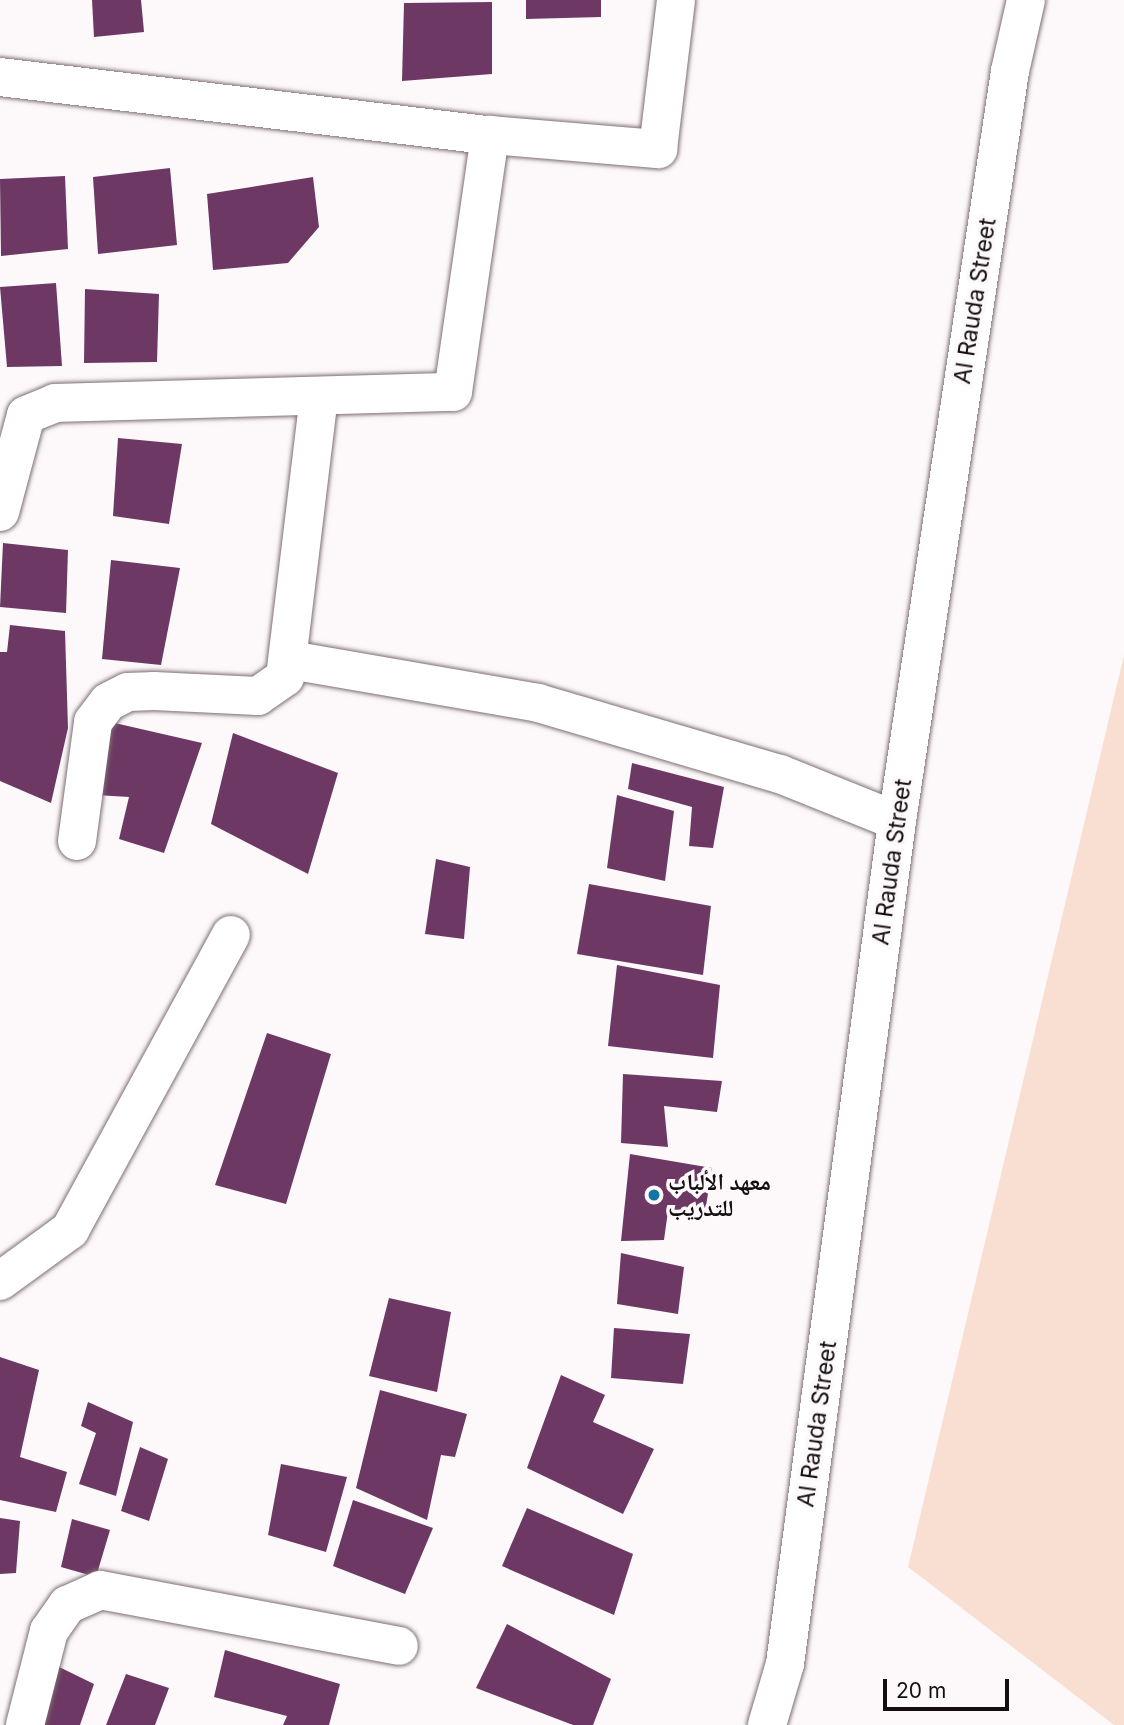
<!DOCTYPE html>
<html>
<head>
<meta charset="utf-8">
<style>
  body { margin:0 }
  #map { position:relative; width:1124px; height:1725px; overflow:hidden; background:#fdf9fa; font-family:Inter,"Noto Naskh Arabic",sans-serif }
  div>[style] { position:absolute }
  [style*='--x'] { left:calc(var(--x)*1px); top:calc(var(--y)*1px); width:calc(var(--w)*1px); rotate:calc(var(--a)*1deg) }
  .green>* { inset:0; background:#f9dfd2 }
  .building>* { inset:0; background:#6d3964 }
  .roads { filter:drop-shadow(0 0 2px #7e6e72) drop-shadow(0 0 2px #7e6e72) }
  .minor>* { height:38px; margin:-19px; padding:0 19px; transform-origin:19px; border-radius:19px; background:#fff }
  .secondary>* { height:38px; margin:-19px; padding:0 19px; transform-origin:19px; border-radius:19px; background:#fff }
  .dots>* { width:19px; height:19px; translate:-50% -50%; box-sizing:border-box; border:4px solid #fdf9fa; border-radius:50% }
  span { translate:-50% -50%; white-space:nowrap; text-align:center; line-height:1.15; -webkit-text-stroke:7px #fdf9fa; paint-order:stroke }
  .street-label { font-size:23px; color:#140e10 }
  .poi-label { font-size:23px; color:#140e10; font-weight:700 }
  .left { translate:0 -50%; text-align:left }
  .scale { position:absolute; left:883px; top:1679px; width:126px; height:32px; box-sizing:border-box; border:4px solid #140e10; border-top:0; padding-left:9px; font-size:21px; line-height:24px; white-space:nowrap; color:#140e10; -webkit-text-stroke:5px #fdf9fa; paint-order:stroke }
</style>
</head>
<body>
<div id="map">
  <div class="green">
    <i style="clip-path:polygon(1124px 655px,1124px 1725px,1114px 1725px,908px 1567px)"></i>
  </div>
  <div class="building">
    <i style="clip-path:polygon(92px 0,141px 0,144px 32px,94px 37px)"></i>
    <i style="clip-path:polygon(526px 0,601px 0,601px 17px,526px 19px)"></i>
    <i style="clip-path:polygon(492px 2px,492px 74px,402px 81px,404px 3px)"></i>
    <i style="clip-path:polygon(170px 168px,177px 245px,98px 254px,93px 177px)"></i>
    <i style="clip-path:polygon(65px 176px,68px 249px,1px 256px,0 179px)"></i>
    <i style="clip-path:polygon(313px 177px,319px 227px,288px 263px,213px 270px,207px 194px)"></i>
    <i style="clip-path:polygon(56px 283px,62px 366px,7px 367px,0 287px)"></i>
    <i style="clip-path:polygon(85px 289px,159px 294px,157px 362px,84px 363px)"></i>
    <i style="clip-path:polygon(118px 438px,182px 444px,169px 524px,113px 516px)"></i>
    <i style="clip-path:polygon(3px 543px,68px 550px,66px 613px,0 607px)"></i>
    <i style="clip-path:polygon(111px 560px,180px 568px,161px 665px,102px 659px)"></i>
    <i style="clip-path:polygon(10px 625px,65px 631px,68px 728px,51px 803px,0 781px,0 652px,7px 652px)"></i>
    <i style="clip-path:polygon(106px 721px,202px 743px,164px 853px,119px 839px,129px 797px,96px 795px)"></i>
    <i style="clip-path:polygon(233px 733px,338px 773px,308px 874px,211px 824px)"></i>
    <i style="clip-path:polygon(632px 763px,724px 787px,713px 848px,689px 846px,692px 807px,628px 789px)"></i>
    <i style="clip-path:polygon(617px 795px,674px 811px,665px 881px,607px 868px)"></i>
    <i style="clip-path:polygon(436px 859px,470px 867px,464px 939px,425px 934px)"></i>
    <i style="clip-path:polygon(589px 884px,711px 906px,703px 975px,577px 954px)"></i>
    <i style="clip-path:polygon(617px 965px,720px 985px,713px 1058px,608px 1046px)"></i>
    <i style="clip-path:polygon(267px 1033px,331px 1054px,286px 1204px,215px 1185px)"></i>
    <i style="clip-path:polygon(623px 1074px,722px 1081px,717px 1112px,664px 1106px,668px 1147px,621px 1143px)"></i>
    <i style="clip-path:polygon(630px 1154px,712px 1168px,704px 1219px,668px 1211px,664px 1240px,621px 1241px)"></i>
    <i style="clip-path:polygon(621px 1253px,684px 1267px,678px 1314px,617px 1304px)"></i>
    <i style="clip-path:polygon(389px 1298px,451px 1312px,437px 1392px,369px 1376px)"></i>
    <i style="clip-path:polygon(614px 1328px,690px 1334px,683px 1384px,611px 1378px)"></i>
    <i style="clip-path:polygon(0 1357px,39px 1370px,20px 1457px,67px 1472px,56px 1512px,0 1500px)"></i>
    <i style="clip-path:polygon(561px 1375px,605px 1395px,593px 1422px,654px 1449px,623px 1514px,527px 1468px)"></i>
    <i style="clip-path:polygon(380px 1390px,467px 1414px,455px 1457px,441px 1455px,427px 1520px,356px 1488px)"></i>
    <i style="clip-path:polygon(88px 1402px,133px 1422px,116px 1496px,79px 1484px,96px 1433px,81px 1426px)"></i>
    <i style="clip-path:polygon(140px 1447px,168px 1459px,149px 1521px,121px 1511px)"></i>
    <i style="clip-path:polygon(281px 1464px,347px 1477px,326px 1552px,268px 1535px)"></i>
    <i style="clip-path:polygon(353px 1500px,433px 1528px,405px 1594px,333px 1566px)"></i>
    <i style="clip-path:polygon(527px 1508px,633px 1554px,614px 1615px,502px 1566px)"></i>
    <i style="clip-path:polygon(0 1518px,20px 1521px,16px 1573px,0 1574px)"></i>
    <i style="clip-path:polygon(72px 1519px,110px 1530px,96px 1577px,61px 1567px)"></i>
    <i style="clip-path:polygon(507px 1624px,611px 1679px,593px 1725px,573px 1725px,476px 1688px)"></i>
    <i style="clip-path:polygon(225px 1650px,340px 1684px,329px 1725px,283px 1725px,287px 1716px,214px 1697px)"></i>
    <i style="clip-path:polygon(51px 1663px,94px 1684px,80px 1725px,36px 1725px)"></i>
    <i style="clip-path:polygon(126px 1674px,169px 1688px,155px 1725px,106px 1725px)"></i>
  </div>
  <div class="roads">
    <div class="minor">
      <i style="--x:0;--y:77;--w:493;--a:6.8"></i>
      <i style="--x:490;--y:135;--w:169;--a:4.8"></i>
      <i style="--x:658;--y:149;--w:150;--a:-83.1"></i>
      <i style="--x:0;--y:512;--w:100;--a:-75"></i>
      <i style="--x:26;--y:415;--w:31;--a:-22"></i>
      <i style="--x:55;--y:403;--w:398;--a:-1.6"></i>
      <i style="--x:453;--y:392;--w:260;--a:-81.8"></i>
      <i style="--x:290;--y:660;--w:252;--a:9.8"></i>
      <i style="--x:538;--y:703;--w:252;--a:16.4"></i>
      <i style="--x:780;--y:774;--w:126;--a:21.9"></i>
      <i style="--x:77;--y:841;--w:120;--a:-82.3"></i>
      <i style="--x:93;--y:722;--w:25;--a:-53"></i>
      <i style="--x:108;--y:702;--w:22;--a:-27"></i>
      <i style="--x:128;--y:692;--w:26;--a:-2"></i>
      <i style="--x:154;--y:691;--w:104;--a:2.8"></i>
      <i style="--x:258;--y:696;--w:33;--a:-35"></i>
      <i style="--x:285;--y:677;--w:282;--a:-83.1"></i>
      <i style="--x:0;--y:1281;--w:87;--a:-36.1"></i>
      <i style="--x:70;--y:1230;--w:336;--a:-61.4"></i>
      <i style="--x:25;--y:1725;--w:97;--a:-75.7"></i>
      <i style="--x:49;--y:1631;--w:32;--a:-55"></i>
      <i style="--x:67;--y:1605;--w:36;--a:-24"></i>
      <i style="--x:100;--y:1590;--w:304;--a:10.6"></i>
    </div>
    <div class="secondary">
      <i style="--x:767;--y:1725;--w:64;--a:-73.6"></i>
      <i style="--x:785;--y:1664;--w:850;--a:-82.43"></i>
      <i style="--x:897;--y:821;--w:758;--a:-81.43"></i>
      <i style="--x:1010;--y:71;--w:73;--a:-77.3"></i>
    </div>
  </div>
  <div class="dots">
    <i style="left:654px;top:1195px;background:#1376a2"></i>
  </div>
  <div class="street-label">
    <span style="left:975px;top:301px;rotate:-81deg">Al Rauda Street</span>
    <span style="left:892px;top:862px;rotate:-82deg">Al Rauda Street</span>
    <span style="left:817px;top:1424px;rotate:-82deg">Al Rauda Street</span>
  </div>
  <div class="poi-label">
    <span class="left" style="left:668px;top:1195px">معهد الألباب<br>للتدريب</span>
  </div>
  <div class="scale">20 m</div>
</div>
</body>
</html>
